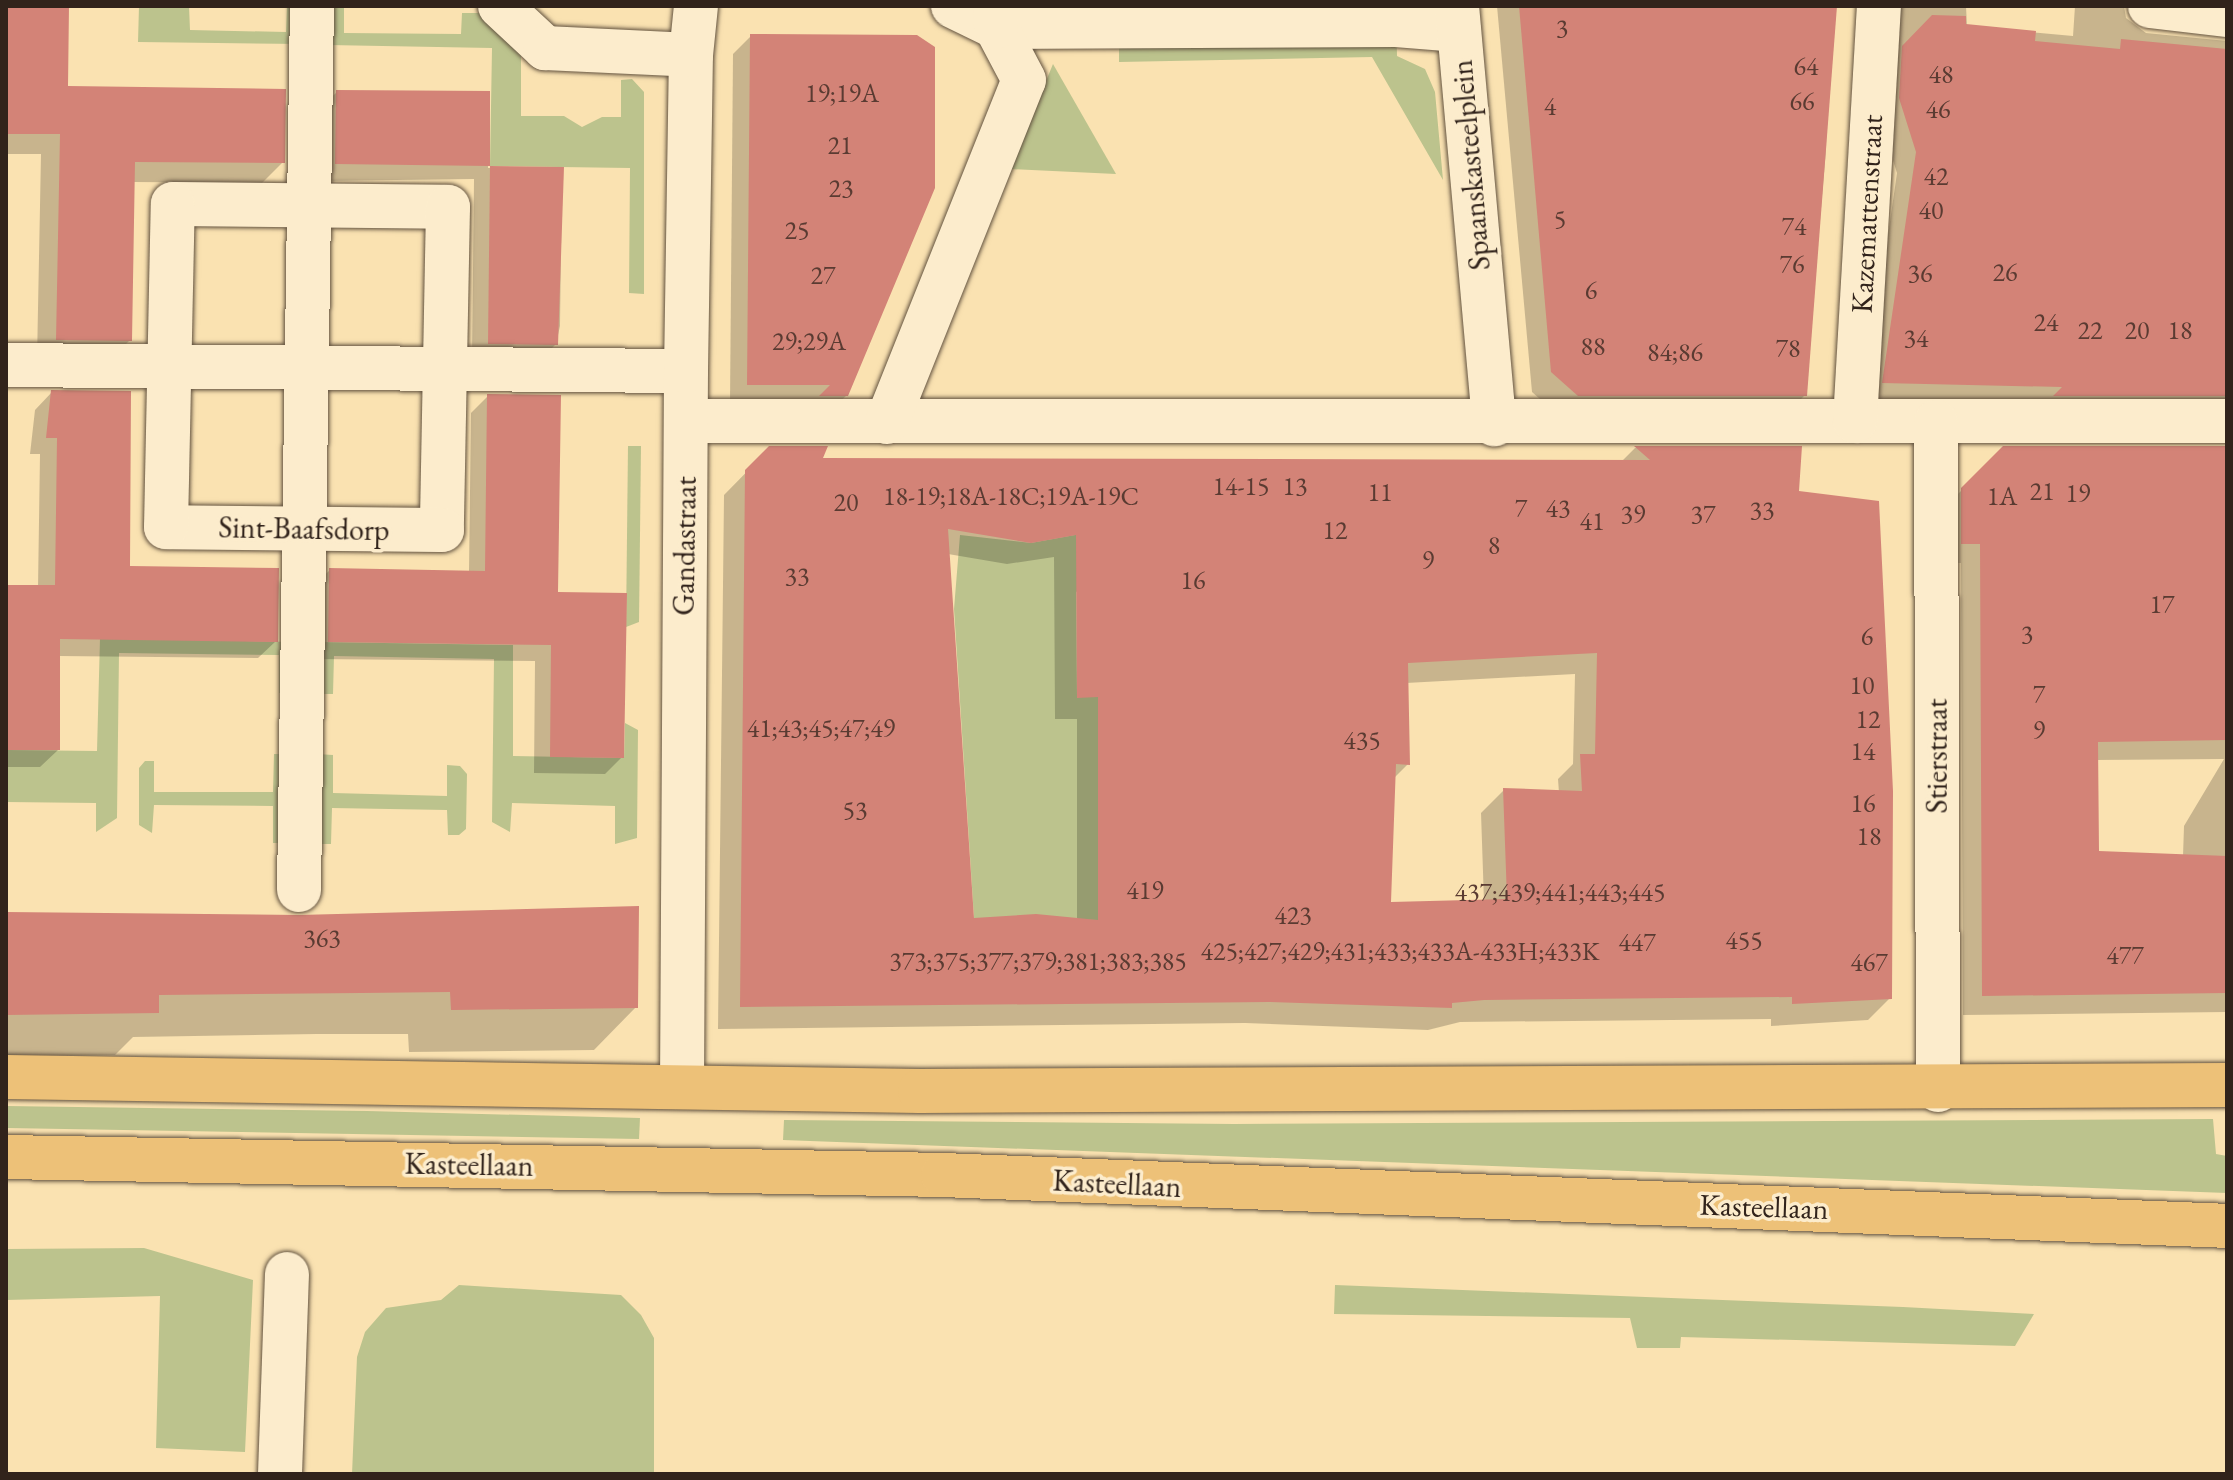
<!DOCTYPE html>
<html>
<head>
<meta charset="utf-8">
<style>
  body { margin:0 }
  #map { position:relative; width:2233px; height:1480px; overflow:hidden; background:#fae2b1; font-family:"EB Garamond",serif }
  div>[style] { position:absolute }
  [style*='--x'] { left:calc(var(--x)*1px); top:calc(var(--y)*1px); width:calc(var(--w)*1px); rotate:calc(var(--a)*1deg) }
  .green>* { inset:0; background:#bcc38d }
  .shadow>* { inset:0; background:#0003 }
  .building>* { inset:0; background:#d38377 }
  .roads { filter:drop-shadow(0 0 2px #635340) drop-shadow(0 0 2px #635340) }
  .minor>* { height:44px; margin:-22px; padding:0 22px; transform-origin:22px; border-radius:22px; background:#fceccc }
  .major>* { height:44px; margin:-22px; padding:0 22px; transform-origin:22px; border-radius:22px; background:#edc178 }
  span { translate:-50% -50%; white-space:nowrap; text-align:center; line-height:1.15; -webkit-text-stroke:7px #fceccc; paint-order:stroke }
  .number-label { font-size:26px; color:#5a3b32 }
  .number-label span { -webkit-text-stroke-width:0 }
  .street-label { font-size:30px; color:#31231b }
  .frame { position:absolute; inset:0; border:8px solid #31231b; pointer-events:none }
</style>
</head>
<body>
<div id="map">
  <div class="green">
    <i style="clip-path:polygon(139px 6px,189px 6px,190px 30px,286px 32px,287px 6px,302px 6px,302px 44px,138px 42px)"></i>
    <i style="clip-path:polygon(329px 6px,344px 6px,344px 33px,461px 34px,462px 13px,480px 13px,521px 55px,521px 116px,564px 116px,582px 127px,602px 117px,621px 117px,621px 80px,632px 79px,644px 92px,644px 294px,629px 293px,630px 168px,490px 166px,492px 48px,328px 45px)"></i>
    <i style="clip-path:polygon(1119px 6px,1396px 6px,1397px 56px,1425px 69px,1435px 92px,1443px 180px,1372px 57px,1119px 62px)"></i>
    <i style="clip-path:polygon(1053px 64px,1116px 174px,1010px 169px)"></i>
    <i style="clip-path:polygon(628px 446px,641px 446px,639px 622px,626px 627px)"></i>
    <i style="clip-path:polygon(960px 535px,1031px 543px,1075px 535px,1171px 535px,1076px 592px,1077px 697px,1098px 697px,1098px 920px,974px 918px,954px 609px)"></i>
    <i style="clip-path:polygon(100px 638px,294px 642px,293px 693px,279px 693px,279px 655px,119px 653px,117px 818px,96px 832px,96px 803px,6px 802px,6px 750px,97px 751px)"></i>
    <i style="clip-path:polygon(319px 642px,513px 645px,513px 756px,624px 758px,625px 723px,638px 730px,637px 838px,615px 844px,615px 806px,512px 803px,510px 832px,492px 822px,494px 659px,334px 656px,333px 694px,318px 694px)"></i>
    <i style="clip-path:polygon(274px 754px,289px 754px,288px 843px,273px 843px,273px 806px,154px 805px,152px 833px,139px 825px,139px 768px,145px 761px,154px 761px,154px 792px,273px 792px)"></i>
    <i style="clip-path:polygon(317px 754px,333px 755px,333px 793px,447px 796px,447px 765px,460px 766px,467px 774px,466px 829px,459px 835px,448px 835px,447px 810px,332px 808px,331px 844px,316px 844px)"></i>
    <i style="clip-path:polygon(6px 1106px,367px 1111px,640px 1118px,639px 1139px,6px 1128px)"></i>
    <i style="clip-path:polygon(2213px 1119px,2216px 1154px,2227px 1156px,2227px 1193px,783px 1140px,784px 1120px,1234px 1124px)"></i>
    <i style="clip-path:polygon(144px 1248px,253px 1280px,245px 1452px,156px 1448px,160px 1296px,6px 1300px,6px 1249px)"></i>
    <i style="clip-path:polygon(459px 1285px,621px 1295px,641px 1315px,654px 1338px,654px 1474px,352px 1474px,357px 1357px,365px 1332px,386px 1308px,441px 1300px)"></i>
    <i style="clip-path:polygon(1335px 1285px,1903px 1307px,2034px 1314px,2015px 1346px,1681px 1337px,1680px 1348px,1637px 1348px,1630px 1318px,1334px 1314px)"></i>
  </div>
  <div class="shadow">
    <i style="clip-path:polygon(6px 6px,67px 6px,66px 88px,283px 162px,262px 183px,133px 182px,130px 340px,109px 361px,37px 360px,41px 154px,6px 154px)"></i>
    <i style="clip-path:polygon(1497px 6px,1829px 6px,1826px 150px,1805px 395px,1785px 415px,1558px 415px,1532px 392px)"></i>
    <i style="clip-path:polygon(1874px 6px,1966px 6px,1967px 26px,2073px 36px,2075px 6px,2124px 6px,2126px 18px,2146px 33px,2227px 41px,2227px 430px,1864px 402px,1897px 173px,1880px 119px)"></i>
    <i style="clip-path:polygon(751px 36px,847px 395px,828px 413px,730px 402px,733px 54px)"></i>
    <i style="clip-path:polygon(337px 92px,488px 93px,488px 168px,562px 169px,560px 326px,556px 344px,539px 361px,472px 360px,474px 179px,318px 181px,319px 109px)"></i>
    <i style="clip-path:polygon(52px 392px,128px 568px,276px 641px,258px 658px,58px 656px,58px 750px,40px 767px,6px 767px,6px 587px,38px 587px,40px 454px,30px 454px,35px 410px)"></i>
    <i style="clip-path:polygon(488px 396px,556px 594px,622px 757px,605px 774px,534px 773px,535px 661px,311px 659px,312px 587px,330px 570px,469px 572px,471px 413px)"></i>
    <i style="clip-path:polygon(evenodd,770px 448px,820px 460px,1621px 462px,1635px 448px,1800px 448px,1796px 493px,1890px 998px,1868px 1020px,1771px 1026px,1771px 1019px,1460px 1022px,1428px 1030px,1245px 1023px,718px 1029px,724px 495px,770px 448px,948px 554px,1007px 564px,1054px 557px,1055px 719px,1077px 719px,1077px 920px,972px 920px,948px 554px,770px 448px,1575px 674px,1573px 764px,1558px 779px,1559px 793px,1504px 790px,1481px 813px,1484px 902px,1389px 904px,1393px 779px,1408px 764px,1406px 683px,1575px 674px)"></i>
    <i style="clip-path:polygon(evenodd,2004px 448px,2227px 448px,2227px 1012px,1963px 1015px,1961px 563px,1942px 563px,1942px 510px,2004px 448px,2224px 759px,2184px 826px,2183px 856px,2097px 853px,2096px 760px,2224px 759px)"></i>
    <i style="clip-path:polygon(6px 915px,636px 1007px,594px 1050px,409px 1052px,408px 1034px,317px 1034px,133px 1037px,115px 1055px,6px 1056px)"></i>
  </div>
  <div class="building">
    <i style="clip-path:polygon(6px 6px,69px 6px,68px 86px,286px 89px,285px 163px,135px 162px,132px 341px,56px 340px,60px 134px,6px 134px)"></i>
    <i style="clip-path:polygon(1519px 6px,1837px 6px,1807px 396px,1578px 396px,1551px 372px)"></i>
    <i style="clip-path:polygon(1932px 15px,1966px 16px,1966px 24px,2036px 31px,2035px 41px,2120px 49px,2121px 39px,2227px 49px,2227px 396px,2053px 396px,2062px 387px,1882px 383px,1916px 152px,1899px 98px,1902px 46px)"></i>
    <i style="clip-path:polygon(750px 34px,917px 35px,935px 47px,935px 188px,848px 396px,819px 396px,830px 385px,747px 385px)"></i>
    <i style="clip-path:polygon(336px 90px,490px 91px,490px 166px,335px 164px)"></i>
    <i style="clip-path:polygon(490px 166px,564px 167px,558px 345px,488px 344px)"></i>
    <i style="clip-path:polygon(51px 390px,131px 391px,130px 566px,279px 568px,278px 642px,60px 639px,60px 750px,6px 750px,6px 585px,55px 585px,57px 438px,46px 438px)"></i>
    <i style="clip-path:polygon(487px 394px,561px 395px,558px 592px,627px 593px,624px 758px,550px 757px,551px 645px,328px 642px,329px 568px,485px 571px)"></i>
    <i style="clip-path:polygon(evenodd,769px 446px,828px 446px,823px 458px,1650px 460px,1634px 446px,1802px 446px,1799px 491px,1879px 501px,1893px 791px,1892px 999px,1792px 1004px,1792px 997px,1484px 1000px,1452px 1003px,1452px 1008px,1269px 1002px,740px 1007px,745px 470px,769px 446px,948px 529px,1031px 543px,1076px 535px,1077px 698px,1098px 697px,1098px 920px,1036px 914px,974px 918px,948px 529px,769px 446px,1597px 653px,1595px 754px,1580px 754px,1582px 791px,1503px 788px,1507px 899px,1391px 902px,1396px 764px,1410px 765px,1408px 663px,1597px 653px)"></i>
    <i style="clip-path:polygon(2003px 446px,2227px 446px,2227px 740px,2098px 742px,2099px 851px,2227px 856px,2227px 993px,1982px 996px,1980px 544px,1961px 544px,1961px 488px)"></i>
    <i style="clip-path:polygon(639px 906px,638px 1008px,451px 1010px,450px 992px,361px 993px,159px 995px,159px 1013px,6px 1015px,6px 912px,299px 915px)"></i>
  </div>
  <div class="roads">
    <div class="minor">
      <i style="--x:500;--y:6;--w:62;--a:43"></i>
      <i style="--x:545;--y:48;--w:146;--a:2.7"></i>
      <i style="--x:953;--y:6;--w:48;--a:26"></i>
      <i style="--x:996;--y:27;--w:400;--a:-0.3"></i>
      <i style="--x:1396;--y:25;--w:63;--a:4.5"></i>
      <i style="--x:1457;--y:6;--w:420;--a:84.9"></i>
      <i style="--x:2150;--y:6;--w:78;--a:6.7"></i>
      <i style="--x:173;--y:204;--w:275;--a:0.6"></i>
      <i style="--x:448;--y:207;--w:323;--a:91.1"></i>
      <i style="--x:442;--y:530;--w:276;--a:-179.4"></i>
      <i style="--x:166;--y:527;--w:323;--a:-88.8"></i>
      <i style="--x:6;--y:365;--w:680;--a:0.51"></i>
      <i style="--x:686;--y:421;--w:1541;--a:0"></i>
      <i style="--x:1855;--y:421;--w:416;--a:-86.7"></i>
      <i style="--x:887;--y:422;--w:368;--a:-68.2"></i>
      <i style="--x:1024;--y:80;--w:60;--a:-117.8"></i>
      <i style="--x:996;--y:27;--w:21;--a:-93"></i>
      <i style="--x:1936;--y:422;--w:668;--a:89.83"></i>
      <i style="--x:299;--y:890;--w:884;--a:-89.16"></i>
      <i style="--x:682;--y:1086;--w:715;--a:-89.68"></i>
      <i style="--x:686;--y:371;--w:316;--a:-89.1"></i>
      <i style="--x:691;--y:55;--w:49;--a:-84.2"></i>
      <i style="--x:280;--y:1474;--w:200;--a:-88"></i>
    </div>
    <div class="major">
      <i style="--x:6;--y:1077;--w:914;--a:0.88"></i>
      <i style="--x:920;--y:1091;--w:1307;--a:-0.26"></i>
      <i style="--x:6;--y:1157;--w:937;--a:1.1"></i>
      <i style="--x:943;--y:1175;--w:1285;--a:2.27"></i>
    </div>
  </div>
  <div class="number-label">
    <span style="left:1562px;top:29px">3</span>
    <span style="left:1806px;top:67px">64</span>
    <span style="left:1941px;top:75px">48</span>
    <span style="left:842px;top:94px">19;19A</span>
    <span style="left:1802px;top:102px">66</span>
    <span style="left:1550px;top:107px">4</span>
    <span style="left:1938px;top:110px">46</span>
    <span style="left:840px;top:146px">21</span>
    <span style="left:1936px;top:177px">42</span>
    <span style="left:841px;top:189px">23</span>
    <span style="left:1931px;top:211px">40</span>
    <span style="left:1560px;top:220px">5</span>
    <span style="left:1794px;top:227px">74</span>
    <span style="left:797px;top:231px">25</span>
    <span style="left:1792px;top:265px">76</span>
    <span style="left:2005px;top:273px">26</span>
    <span style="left:1920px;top:274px">36</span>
    <span style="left:823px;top:276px">27</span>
    <span style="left:1591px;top:291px">6</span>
    <span style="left:2046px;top:323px">24</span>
    <span style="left:2090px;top:331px">22</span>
    <span style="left:2137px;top:331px">20</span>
    <span style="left:2180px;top:331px">18</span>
    <span style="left:1916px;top:339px">34</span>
    <span style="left:809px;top:342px">29;29A</span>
    <span style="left:1593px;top:347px">88</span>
    <span style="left:1788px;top:349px">78</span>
    <span style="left:1675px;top:353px">84;86</span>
    <span style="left:1241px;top:487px">14-15</span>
    <span style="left:1295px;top:487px">13</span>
    <span style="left:2042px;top:492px">21</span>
    <span style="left:1380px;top:493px">11</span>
    <span style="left:2078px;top:494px">19</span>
    <span style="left:1011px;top:497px">18-19;18A-18C;19A-19C</span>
    <span style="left:2002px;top:497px">1A</span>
    <span style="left:846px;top:503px">20</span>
    <span style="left:1521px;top:509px">7</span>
    <span style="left:1558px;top:509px">43</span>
    <span style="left:1762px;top:511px">33</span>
    <span style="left:1633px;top:515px">39</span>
    <span style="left:1703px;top:515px">37</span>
    <span style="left:1592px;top:522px">41</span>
    <span style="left:1335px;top:531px">12</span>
    <span style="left:1494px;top:546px">8</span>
    <span style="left:1428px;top:561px">9</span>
    <span style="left:797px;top:577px">33</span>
    <span style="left:1193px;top:581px">16</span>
    <span style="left:2162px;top:605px">17</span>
    <span style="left:2027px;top:635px">3</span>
    <span style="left:1867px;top:637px">6</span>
    <span style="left:1862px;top:686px">10</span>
    <span style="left:2039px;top:695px">7</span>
    <span style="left:1868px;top:720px">12</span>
    <span style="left:821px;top:729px">41;43;45;47;49</span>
    <span style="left:2039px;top:731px">9</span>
    <span style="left:1362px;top:741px">435</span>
    <span style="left:1863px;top:752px">14</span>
    <span style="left:1863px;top:804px">16</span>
    <span style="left:855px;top:811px">53</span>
    <span style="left:1869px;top:837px">18</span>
    <span style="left:1145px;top:891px">419</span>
    <span style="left:1560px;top:893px">437;439;441;443;445</span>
    <span style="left:1293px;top:916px">423</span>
    <span style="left:322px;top:939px">363</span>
    <span style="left:1744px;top:941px">455</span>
    <span style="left:1637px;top:943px">447</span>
    <span style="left:1400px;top:952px">425;427;429;431;433;433A-433H;433K</span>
    <span style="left:2125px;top:956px">477</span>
    <span style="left:1038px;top:962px">373;375;377;379;381;383;385</span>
    <span style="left:1869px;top:963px">467</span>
  </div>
  <div class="street-label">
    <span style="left:1471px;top:165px;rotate:-95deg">Spaanskasteelplein</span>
    <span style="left:1867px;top:214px;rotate:-87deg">Kazemattenstraat</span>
    <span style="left:304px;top:529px;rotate:1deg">Sint-Baafsdorp</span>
    <span style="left:685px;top:546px;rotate:-89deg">Gandastraat</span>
    <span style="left:1937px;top:756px;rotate:-90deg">Stierstraat</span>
    <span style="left:469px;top:1165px;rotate:1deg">Kasteellaan</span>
    <span style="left:1117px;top:1184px;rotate:3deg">Kasteellaan</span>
    <span style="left:1764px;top:1207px;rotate:2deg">Kasteellaan</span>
  </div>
  <div class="frame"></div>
</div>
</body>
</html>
